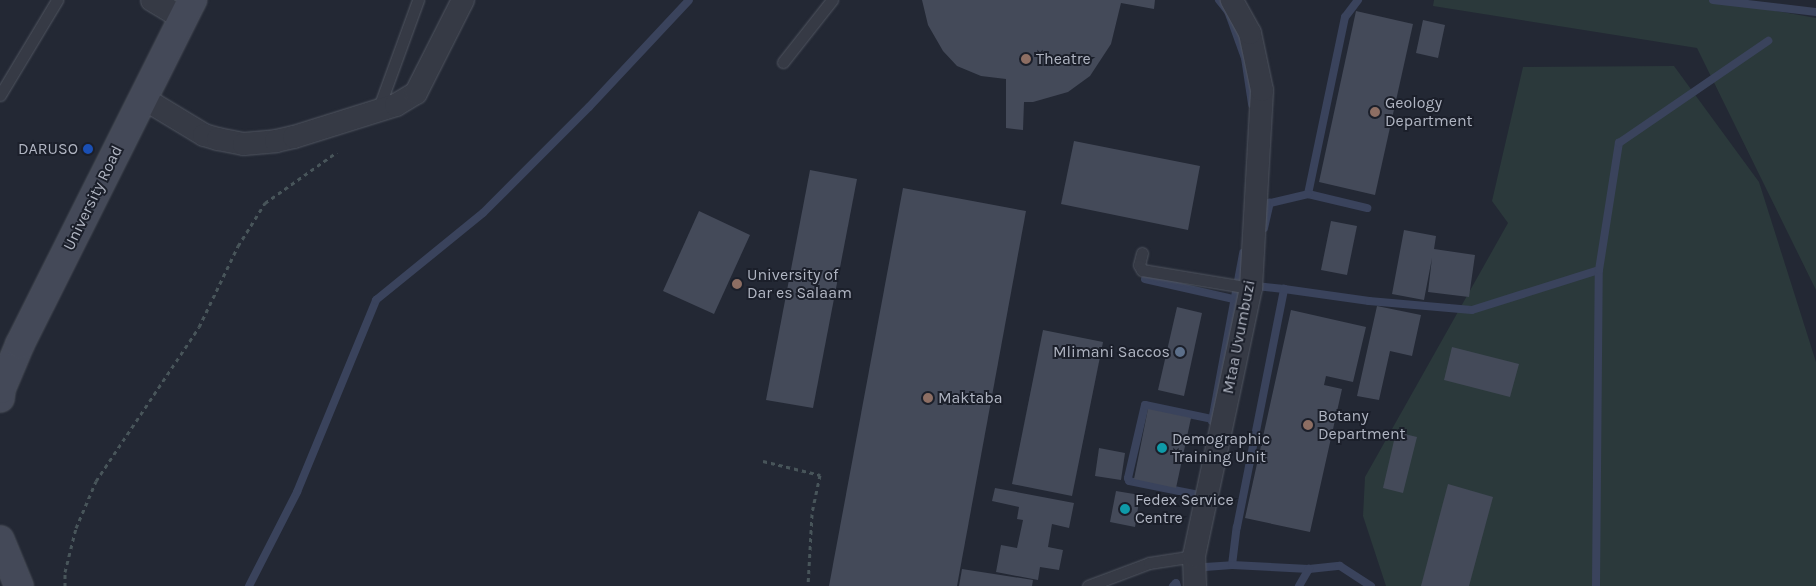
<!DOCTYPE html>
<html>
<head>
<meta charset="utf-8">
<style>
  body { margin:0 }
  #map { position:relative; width:1816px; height:586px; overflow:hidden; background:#232834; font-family:Karla,sans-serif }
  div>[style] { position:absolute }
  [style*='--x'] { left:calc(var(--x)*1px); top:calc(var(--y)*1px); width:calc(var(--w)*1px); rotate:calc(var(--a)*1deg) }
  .green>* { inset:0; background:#2b393b }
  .stream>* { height:8px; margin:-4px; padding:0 4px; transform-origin:4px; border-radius:4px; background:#3a435c }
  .building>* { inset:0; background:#444a59 }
  .path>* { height:3px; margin-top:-1.5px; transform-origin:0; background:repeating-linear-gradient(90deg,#48555a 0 4px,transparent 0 8px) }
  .roads { filter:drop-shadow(0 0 1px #505560) drop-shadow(0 0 1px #505560) }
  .lane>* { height:11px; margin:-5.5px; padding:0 5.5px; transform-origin:5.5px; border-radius:5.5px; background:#363a45 }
  .street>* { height:22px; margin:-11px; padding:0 11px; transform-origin:11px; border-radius:11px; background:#363a45 }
  .secondary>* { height:28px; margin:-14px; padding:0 14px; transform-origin:14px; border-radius:14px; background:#444958 }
  .dots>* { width:14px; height:14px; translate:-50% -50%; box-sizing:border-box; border:2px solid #1b1f2a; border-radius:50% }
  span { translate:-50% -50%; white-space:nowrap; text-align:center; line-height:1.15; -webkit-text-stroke:4px #1b1f2a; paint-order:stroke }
  .poi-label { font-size:16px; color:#b0b5c2 }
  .left { translate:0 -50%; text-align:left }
  .right { translate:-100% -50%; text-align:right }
  .street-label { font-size:16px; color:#b0b5c2 }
</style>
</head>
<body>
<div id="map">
  <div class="green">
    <i style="clip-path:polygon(1434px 0,1713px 0,1816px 18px,1816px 290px,1697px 48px,1433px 6px)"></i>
    <i style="clip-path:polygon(1674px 66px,1759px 182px,1816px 362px,1816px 586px,1386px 586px,1363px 516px,1365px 477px,1508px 223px,1492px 201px,1523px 67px)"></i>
  </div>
  <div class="stream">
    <i style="--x:1219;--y:0;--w:14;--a:51"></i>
    <i style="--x:1228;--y:11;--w:50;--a:70.1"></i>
    <i style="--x:1245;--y:58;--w:47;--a:81.3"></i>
    <i style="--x:1358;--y:0;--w:21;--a:127"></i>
    <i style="--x:1345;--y:17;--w:181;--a:101.8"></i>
    <i style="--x:1308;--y:194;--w:61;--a:13.3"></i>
    <i style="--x:1713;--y:0;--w:104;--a:6.6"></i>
    <i style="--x:1264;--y:228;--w:26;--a:-77"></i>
    <i style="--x:1270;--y:203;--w:39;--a:-13"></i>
    <i style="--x:1145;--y:279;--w:90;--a:12.8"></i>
    <i style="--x:1257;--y:283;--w:3;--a:108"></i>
    <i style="--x:1256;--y:286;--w:28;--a:6"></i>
    <i style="--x:1212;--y:421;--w:171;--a:-79.5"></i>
    <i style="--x:1199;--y:495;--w:71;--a:-168.7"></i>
    <i style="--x:1129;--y:481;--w:3;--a:-108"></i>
    <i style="--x:1128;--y:478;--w:75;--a:-76.9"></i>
    <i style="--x:1145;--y:405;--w:68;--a:11.8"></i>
    <i style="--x:1232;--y:565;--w:38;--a:-83"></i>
    <i style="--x:1237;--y:527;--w:243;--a:-78.8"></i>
    <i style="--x:1284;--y:289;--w:86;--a:8"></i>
    <i style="--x:1369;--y:301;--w:103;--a:5"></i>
    <i style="--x:1472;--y:310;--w:133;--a:-17.5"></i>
    <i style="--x:1205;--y:567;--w:27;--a:-4"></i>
    <i style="--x:1232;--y:565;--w:77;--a:3"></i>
    <i style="--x:1309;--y:569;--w:31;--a:-6"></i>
    <i style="--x:1340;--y:566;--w:37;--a:33"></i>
    <i style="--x:249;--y:586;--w:106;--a:-62.9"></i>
    <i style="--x:297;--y:492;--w:208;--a:-67.6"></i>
    <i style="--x:376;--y:300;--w:138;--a:-39.1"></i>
    <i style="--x:483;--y:213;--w:150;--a:-45"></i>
    <i style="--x:589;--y:107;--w:146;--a:-46.9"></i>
    <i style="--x:1173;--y:586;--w:4;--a:-45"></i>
    <i style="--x:1176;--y:583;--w:3;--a:72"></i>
    <i style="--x:1299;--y:586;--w:20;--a:-60"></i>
    <i style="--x:1596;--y:586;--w:316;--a:-89.5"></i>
    <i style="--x:1599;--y:270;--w:129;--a:-81.1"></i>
    <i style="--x:1619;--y:143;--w:181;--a:-34.4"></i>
  </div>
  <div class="building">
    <i style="clip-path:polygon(922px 0,1155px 0,1154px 9px,1121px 3px,1111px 44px,1090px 76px,1068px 92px,1033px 102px,1024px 102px,1023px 130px,1006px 128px,1006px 79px,981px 76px,957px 66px,943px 51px,928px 25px)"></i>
    <i style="clip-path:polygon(1356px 11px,1413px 24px,1375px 195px,1319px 182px)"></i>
    <i style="clip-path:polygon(1423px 20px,1445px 25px,1438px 58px,1416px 53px)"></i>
    <i style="clip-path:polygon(1074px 141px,1200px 166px,1188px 230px,1061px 204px)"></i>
    <i style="clip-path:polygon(810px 170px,857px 179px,813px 408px,766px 400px)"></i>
    <i style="clip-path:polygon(903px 188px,1026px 211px,957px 586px,829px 586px)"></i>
    <i style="clip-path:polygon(699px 211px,750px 235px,714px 314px,663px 291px)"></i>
    <i style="clip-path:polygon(1331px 221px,1357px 226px,1347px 275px,1321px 270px)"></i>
    <i style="clip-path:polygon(1404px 230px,1436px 236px,1434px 249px,1475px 255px,1469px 297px,1428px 292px,1432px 258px,1424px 300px,1392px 294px)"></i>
    <i style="clip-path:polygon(1377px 306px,1421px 315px,1412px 356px,1390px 351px,1379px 400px,1357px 396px)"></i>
    <i style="clip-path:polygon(1177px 307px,1202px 313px,1184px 396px,1158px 390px)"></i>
    <i style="clip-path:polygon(1291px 310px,1366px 327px,1353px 382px,1326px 376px,1324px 385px,1342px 389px,1310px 532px,1245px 518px)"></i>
    <i style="clip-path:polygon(1043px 330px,1103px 342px,1072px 496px,1012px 484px)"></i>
    <i style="clip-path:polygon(1452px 347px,1519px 364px,1510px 397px,1444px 380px)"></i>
    <i style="clip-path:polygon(1148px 409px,1191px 418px,1176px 488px,1134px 479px)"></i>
    <i style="clip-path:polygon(1396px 432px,1417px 437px,1403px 493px,1383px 488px)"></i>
    <i style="clip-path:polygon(1099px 448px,1125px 453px,1121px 480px,1095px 476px)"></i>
    <i style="clip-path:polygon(1448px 484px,1493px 497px,1469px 586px,1421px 586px)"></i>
    <i style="clip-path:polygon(995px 488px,1074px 503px,1069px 528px,1052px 524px,1048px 547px,1063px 550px,1059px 570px,1040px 567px,1038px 580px,996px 572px,1001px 545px,1017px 548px,1023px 520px,1017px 519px,1019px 507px,992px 501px)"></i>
    <i style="clip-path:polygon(1116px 491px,1140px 495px,1135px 527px,1110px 522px)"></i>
    <i style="clip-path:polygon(962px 569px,1033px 580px,1032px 586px,959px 586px)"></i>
  </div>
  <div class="path">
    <i style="--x:763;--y:461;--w:59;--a:13.8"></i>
    <i style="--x:820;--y:475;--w:40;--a:102"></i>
    <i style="--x:812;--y:514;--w:72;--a:93.2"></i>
    <i style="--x:65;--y:586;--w:14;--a:-90"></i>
    <i style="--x:65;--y:572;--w:45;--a:-76"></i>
    <i style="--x:76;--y:528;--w:51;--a:-66.9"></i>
    <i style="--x:96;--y:481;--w:185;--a:-56.2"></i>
    <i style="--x:199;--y:327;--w:90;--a:-64.3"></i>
    <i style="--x:238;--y:246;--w:51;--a:-57.9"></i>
    <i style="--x:265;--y:203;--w:88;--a:-35.3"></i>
  </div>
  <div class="roads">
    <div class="lane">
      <i style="--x:783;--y:62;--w:79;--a:-51.7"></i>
      <i style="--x:0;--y:95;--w:111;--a:-59"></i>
      <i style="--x:378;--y:110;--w:117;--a:-70"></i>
      <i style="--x:1142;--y:253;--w:12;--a:104"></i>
      <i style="--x:1139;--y:265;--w:6;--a:59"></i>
      <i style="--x:1142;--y:270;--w:110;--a:9.4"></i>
      <i style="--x:1088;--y:586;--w:65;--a:-20.7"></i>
      <i style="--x:1149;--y:563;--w:46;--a:-8.8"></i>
    </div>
    <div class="street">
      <i style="--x:152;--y:0;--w:35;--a:31"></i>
      <i style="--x:143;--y:98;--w:71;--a:31.2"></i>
      <i style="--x:204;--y:135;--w:15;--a:16"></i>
      <i style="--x:218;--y:139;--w:26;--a:11"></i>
      <i style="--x:244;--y:144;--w:32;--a:-5"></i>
      <i style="--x:276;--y:141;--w:18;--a:-13"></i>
      <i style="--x:294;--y:137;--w:107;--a:-17.4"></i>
      <i style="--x:396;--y:105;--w:23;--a:-31"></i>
      <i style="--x:416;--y:93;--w:104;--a:-63.2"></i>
      <i style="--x:1195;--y:586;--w:30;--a:-92"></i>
      <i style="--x:1194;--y:556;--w:274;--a:-78"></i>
      <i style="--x:1251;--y:288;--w:198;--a:-86.8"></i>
      <i style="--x:1262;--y:90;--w:58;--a:-101.9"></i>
      <i style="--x:1250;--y:33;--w:38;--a:-119"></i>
    </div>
    <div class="secondary">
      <i style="--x:0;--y:398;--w:9;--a:-84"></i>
      <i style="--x:1;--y:389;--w:49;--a:-67.1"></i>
      <i style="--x:20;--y:344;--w:385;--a:-63.4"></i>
      <i style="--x:0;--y:540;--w:50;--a:67.6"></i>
    </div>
  </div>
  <div class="dots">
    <i style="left:1026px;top:59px;background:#8d6e63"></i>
    <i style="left:1375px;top:112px;background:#8d6e63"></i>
    <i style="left:88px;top:149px;background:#1a4fb4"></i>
    <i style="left:737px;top:284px;background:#8d6e63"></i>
    <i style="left:1180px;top:352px;background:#5c6f8a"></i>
    <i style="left:928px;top:398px;background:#8d6e63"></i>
    <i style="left:1308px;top:425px;background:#8d6e63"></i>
    <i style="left:1162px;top:448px;background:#0f9aa8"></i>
    <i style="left:1125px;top:509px;background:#0f9aa8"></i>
  </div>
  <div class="poi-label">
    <span class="left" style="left:1036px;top:59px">Theatre</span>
    <span class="left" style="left:1385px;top:112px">Geology<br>Department</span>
    <span class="right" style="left:78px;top:149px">DARUSO</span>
    <span class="left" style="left:747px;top:284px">University of<br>Dar es Salaam</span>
    <span class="right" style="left:1170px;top:352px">Mlimani Saccos</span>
    <span class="left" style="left:938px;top:398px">Maktaba</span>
    <span class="left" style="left:1318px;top:425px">Botany<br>Department</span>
    <span class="left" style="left:1172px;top:448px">Demographic<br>Training Unit</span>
    <span class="left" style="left:1135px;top:509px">Fedex Service<br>Centre</span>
  </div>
  <div class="street-label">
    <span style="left:93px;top:198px;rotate:-64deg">University Road</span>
    <span style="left:1239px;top:337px;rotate:-79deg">Mtaa Uvumbuzi</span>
  </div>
</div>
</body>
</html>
